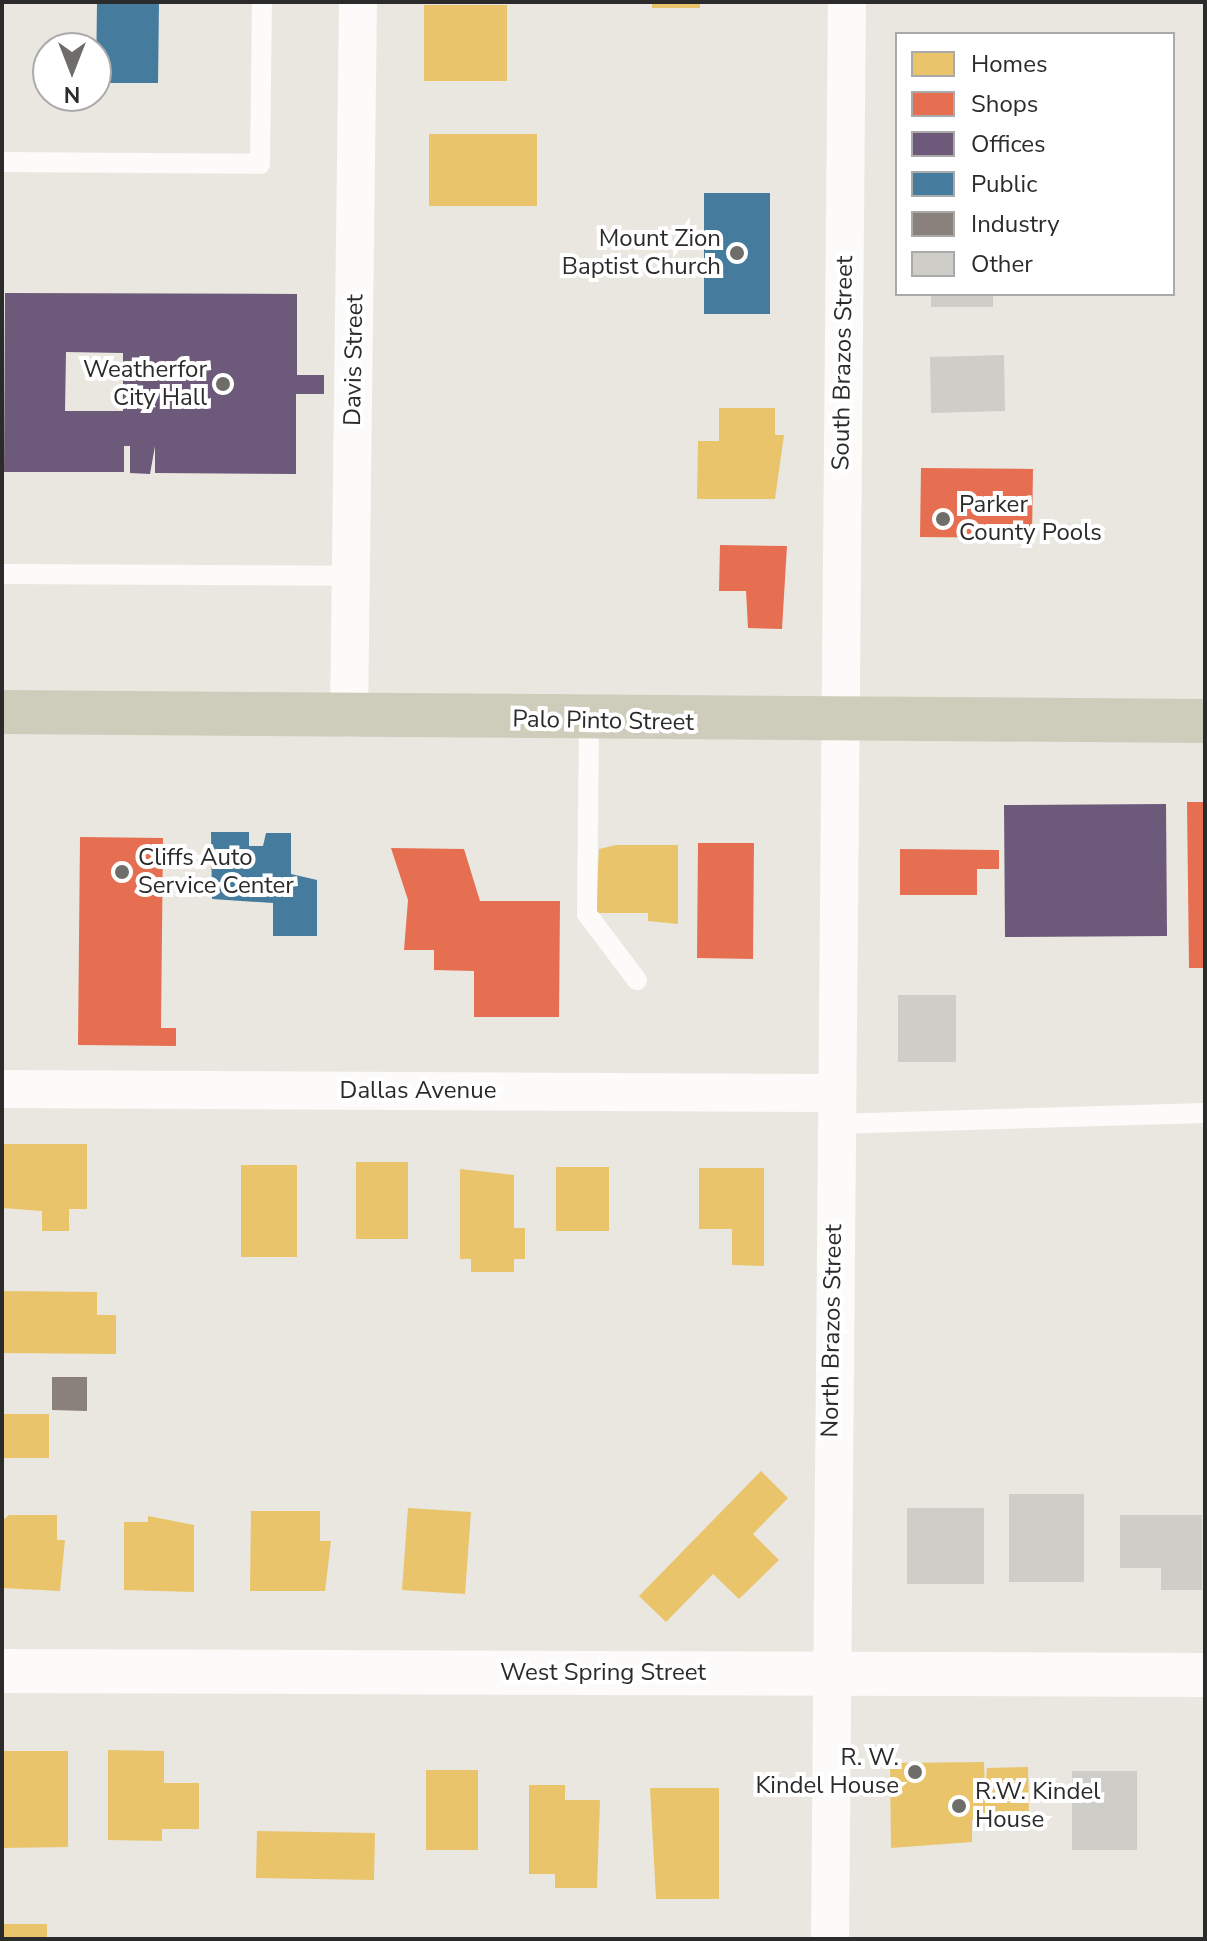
<!DOCTYPE html>
<html>
<head>
<meta charset="utf-8">
<style>
  body { margin:0 }
  #map { position:relative; width:1207px; height:1941px; overflow:hidden; background:#eae7e0; font-family:"Nunito Sans",sans-serif }
  div>[style] { position:absolute }
  [style*='--x'] { left:calc(var(--x)*1px); top:calc(var(--y)*1px); width:calc(var(--w)*1px); rotate:calc(var(--a)*1deg) }
  .homes>* { inset:0; background:#e9c46a }
  .shops>* { inset:0; background:#e76f51 }
  .offices>* { inset:0; background:#6d597a }
  .public>* { inset:0; background:#457b9d }
  .industry>* { inset:0; background:#8a817c }
  .building>* { inset:0; background:#cfcdc8 }
  .lane>* { height:20px; margin:-10px; padding:0 10px; transform-origin:10px; border-radius:10px; background:#fcfbfa }
  .street>* { height:38px; margin:-19px; padding:0 19px; transform-origin:19px; border-radius:19px; background:#fcfbfa }
  .secondary>* { height:44px; margin:-22px; padding:0 22px; transform-origin:22px; border-radius:22px; background:#fcfbfa }
  .primary>* { height:44px; margin:-22px; padding:0 22px; transform-origin:22px; border-radius:22px; background:#ceccbb }
  .dots>* { width:22px; height:22px; translate:-50% -50%; box-sizing:border-box; border:4px solid #fff; border-radius:50% }
  span { translate:-50% -50%; white-space:nowrap; text-align:center; line-height:1.15; -webkit-text-stroke:8px #fff; paint-order:stroke }
  .poi-label { font-size:24px; color:#2b2b2b }
  .right { translate:-100% -50%; text-align:right }
  .left { translate:0 -50%; text-align:left }
  .street-label { font-size:24px; color:#2b2b2b }
  .frame { position:absolute; inset:0; border:4px solid #2b2b2b; pointer-events:none }
  .legend { position:absolute; left:895px; top:32px; width:280px; height:264px; box-sizing:border-box; background:#fff; border:2px solid #aaa; margin:0; padding:10px 14px; list-style:none; font-size:24px; color:#2b2b2b }
  .legend li { display:flex; align-items:center; gap:16px; height:40px }
  .legend b { width:40px; border:2px solid #aaa }
  .north { position:absolute; left:32px; top:32px; width:80px; height:80px; box-sizing:border-box; background:#fff; border:2px solid #aaa; border-radius:50%; rotate:180deg; font-size:22px; font-weight:700; line-height:32px; text-align:center; color:#2b2b2b }
  .north::after { content:''; display:block; margin:auto; width:28px; height:36px; background:#6e6d6a; clip-path:polygon(50% 0,100% 100%,50% 72%,0 100%) }
</style>
</head>
<body>
<div id="map">
  <div class="homes">
    <i style="clip-path:polygon(652px 2px,700px 2px,700px 8px,652px 8px)"></i>
    <i style="clip-path:polygon(424px 5px,507px 5px,507px 81px,424px 81px)"></i>
    <i style="clip-path:polygon(429px 134px,537px 134px,537px 206px,429px 206px)"></i>
    <i style="clip-path:polygon(719px 408px,775px 408px,775px 435px,784px 435px,775px 499px,697px 499px,698px 441px,719px 441px)"></i>
    <i style="clip-path:polygon(616px 845px,678px 845px,678px 924px,648px 921px,648px 913px,596px 913px,599px 849px)"></i>
    <i style="clip-path:polygon(2px 1144px,87px 1144px,87px 1209px,69px 1209px,69px 1231px,42px 1231px,42px 1211px,2px 1208px)"></i>
    <i style="clip-path:polygon(356px 1162px,408px 1162px,408px 1239px,356px 1239px)"></i>
    <i style="clip-path:polygon(241px 1165px,297px 1165px,297px 1257px,241px 1257px)"></i>
    <i style="clip-path:polygon(556px 1167px,609px 1167px,609px 1231px,556px 1231px)"></i>
    <i style="clip-path:polygon(699px 1168px,764px 1168px,764px 1266px,732px 1265px,732px 1229px,699px 1229px)"></i>
    <i style="clip-path:polygon(460px 1169px,514px 1175px,514px 1228px,525px 1228px,525px 1259px,514px 1259px,514px 1272px,471px 1272px,471px 1259px,460px 1259px)"></i>
    <i style="clip-path:polygon(2px 1291px,97px 1292px,97px 1315px,116px 1315px,116px 1354px,2px 1353px)"></i>
    <i style="clip-path:polygon(2px 1414px,49px 1414px,49px 1458px,2px 1458px)"></i>
    <i style="clip-path:polygon(761px 1471px,788px 1498px,753px 1534px,779px 1560px,739px 1599px,713px 1574px,666px 1622px,639px 1596px)"></i>
    <i style="clip-path:polygon(408px 1508px,471px 1512px,465px 1594px,402px 1590px)"></i>
    <i style="clip-path:polygon(251px 1511px,320px 1511px,320px 1541px,331px 1541px,325px 1591px,250px 1591px)"></i>
    <i style="clip-path:polygon(9px 1515px,57px 1515px,57px 1540px,65px 1540px,60px 1591px,2px 1588px,2px 1521px)"></i>
    <i style="clip-path:polygon(148px 1516px,194px 1525px,194px 1592px,124px 1590px,124px 1522px,148px 1522px)"></i>
    <i style="clip-path:polygon(108px 1750px,164px 1751px,164px 1783px,199px 1783px,199px 1829px,162px 1829px,162px 1841px,108px 1840px)"></i>
    <i style="clip-path:polygon(2px 1751px,68px 1751px,68px 1847px,2px 1848px)"></i>
    <i style="clip-path:polygon(984px 1762px,985px 1793px,987px 1768px,1028px 1767px,1029px 1819px,972px 1820px,972px 1842px,891px 1848px,890px 1763px)"></i>
    <i style="clip-path:polygon(426px 1770px,478px 1770px,478px 1850px,426px 1850px)"></i>
    <i style="clip-path:polygon(529px 1785px,565px 1785px,565px 1800px,600px 1800px,597px 1888px,555px 1888px,555px 1874px,529px 1874px)"></i>
    <i style="clip-path:polygon(650px 1788px,719px 1788px,719px 1899px,656px 1899px)"></i>
    <i style="clip-path:polygon(257px 1831px,375px 1833px,374px 1880px,256px 1878px)"></i>
    <i style="clip-path:polygon(2px 1924px,47px 1924px,47px 1939px,2px 1939px)"></i>
  </div>
  <div class="shops">
    <i style="clip-path:polygon(921px 468px,1033px 469px,1032px 538px,920px 537px)"></i>
    <i style="clip-path:polygon(720px 545px,787px 546px,782px 629px,748px 628px,746px 591px,719px 591px)"></i>
    <i style="clip-path:polygon(1187px 802px,1205px 802px,1205px 968px,1189px 968px)"></i>
    <i style="clip-path:polygon(80px 837px,163px 838px,161px 1028px,176px 1028px,176px 1046px,78px 1045px)"></i>
    <i style="clip-path:polygon(698px 843px,754px 843px,753px 959px,697px 958px)"></i>
    <i style="clip-path:polygon(391px 848px,464px 849px,480px 901px,560px 901px,559px 1017px,474px 1017px,474px 971px,434px 970px,434px 950px,404px 950px,408px 900px)"></i>
    <i style="clip-path:polygon(900px 849px,999px 850px,999px 869px,977px 869px,977px 895px,900px 895px)"></i>
  </div>
  <div class="offices">
    <i style="clip-path:polygon(evenodd,5px 293px,297px 294px,297px 375px,324px 375px,324px 394px,296px 394px,296px 474px,155px 473px,155px 446px,150px 474px,130px 473px,130px 446px,124px 446px,124px 472px,4px 472px,5px 293px,66px 352px,123px 353px,123px 411px,65px 411px,66px 352px)"></i>
    <i style="clip-path:polygon(1166px 804px,1167px 936px,1005px 937px,1004px 805px)"></i>
  </div>
  <div class="public">
    <i style="clip-path:polygon(97px 2px,159px 2px,158px 83px,96px 83px)"></i>
    <i style="clip-path:polygon(704px 193px,770px 193px,770px 314px,704px 314px)"></i>
    <i style="clip-path:polygon(211px 832px,249px 832px,249px 846px,263px 846px,266px 833px,291px 833px,291px 874px,317px 880px,317px 936px,273px 936px,273px 903px,212px 899px)"></i>
  </div>
  <div class="industry">
    <i style="clip-path:polygon(52px 1377px,87px 1377px,87px 1411px,52px 1410px)"></i>
  </div>
  <div class="building">
    <i style="clip-path:polygon(931px 294px,993px 294px,993px 307px,931px 307px)"></i>
    <i style="clip-path:polygon(1004px 355px,1005px 411px,931px 413px,930px 357px)"></i>
    <i style="clip-path:polygon(898px 995px,956px 995px,956px 1062px,898px 1062px)"></i>
    <i style="clip-path:polygon(1009px 1494px,1084px 1494px,1084px 1582px,1009px 1582px)"></i>
    <i style="clip-path:polygon(907px 1508px,984px 1508px,984px 1584px,907px 1584px)"></i>
    <i style="clip-path:polygon(1120px 1515px,1202px 1515px,1202px 1590px,1161px 1590px,1161px 1568px,1120px 1568px)"></i>
    <i style="clip-path:polygon(1072px 1771px,1137px 1771px,1137px 1850px,1072px 1850px)"></i>
  </div>
  <div class="lane">
    <i style="--x:2;--y:162;--w:258;--a:0.4"></i>
    <i style="--x:260;--y:164;--w:162;--a:-89.3"></i>
    <i style="--x:2;--y:574;--w:349;--a:0.3"></i>
    <i style="--x:589;--y:722;--w:192;--a:90.6"></i>
    <i style="--x:587;--y:914;--w:83;--a:52.9"></i>
    <i style="--x:834;--y:1124;--w:371;--a:-1.7"></i>
  </div>
  <div class="street">
    <i style="--x:349;--y:718;--w:716;--a:-89.28"></i>
    <i style="--x:2;--y:1089;--w:832;--a:0.28"></i>
    <i style="--x:830;--y:1939;--w:1937;--a:-89.5"></i>
  </div>
  <div class="secondary">
    <i style="--x:2;--y:1671;--w:1203;--a:0.19"></i>
  </div>
  <div class="primary">
    <i style="--x:2;--y:712;--w:1203;--a:0.43"></i>
  </div>
  <div class="dots">
    <i style="left:737px;top:253px;background:#6e6d6a"></i>
    <i style="left:223px;top:384px;background:#6e6d6a"></i>
    <i style="left:943px;top:519px;background:#6e6d6a"></i>
    <i style="left:122px;top:872px;background:#6e6d6a"></i>
    <i style="left:915px;top:1772px;background:#6e6d6a"></i>
    <i style="left:959px;top:1806px;background:#6e6d6a"></i>
  </div>
  <div class="poi-label">
    <span class="right" style="left:721px;top:253px">Mount Zion<br>Baptist Church</span>
    <span class="right" style="left:207px;top:384px">Weatherfor<br>City Hall</span>
    <span class="left" style="left:959px;top:519px">Parker<br>County Pools</span>
    <span class="left" style="left:138px;top:872px">Cliffs Auto<br>Service Center</span>
    <span class="right" style="left:899px;top:1772px">R. W.<br>Kindel House</span>
    <span class="left" style="left:975px;top:1806px">R.W. Kindel<br>House</span>
  </div>
  <div class="street-label">
    <span style="left:354px;top:360px;rotate:-89deg">Davis Street</span>
    <span style="left:843px;top:363px;rotate:-89deg">South Brazos Street</span>
    <span style="left:603px;top:721px;rotate:1deg">Palo Pinto Street</span>
    <span style="left:418px;top:1091px">Dallas Avenue</span>
    <span style="left:832px;top:1331px;rotate:-89deg">North Brazos Street</span>
    <span style="left:603px;top:1673px">West Spring Street</span>
  </div>
  <div class="frame"></div>
  <ul class="legend">
  <li><b style="height:22px;background:#e9c46a"></b>Homes</li>
  <li><b style="height:22px;background:#e76f51"></b>Shops</li>
  <li><b style="height:22px;background:#6d597a"></b>Offices</li>
  <li><b style="height:22px;background:#457b9d"></b>Public</li>
  <li><b style="height:22px;background:#8a817c"></b>Industry</li>
  <li><b style="height:22px;background:#cfcdc8"></b>Other</li>
  </ul>
  <div class="north">N</div>
</div>
</body>
</html>
